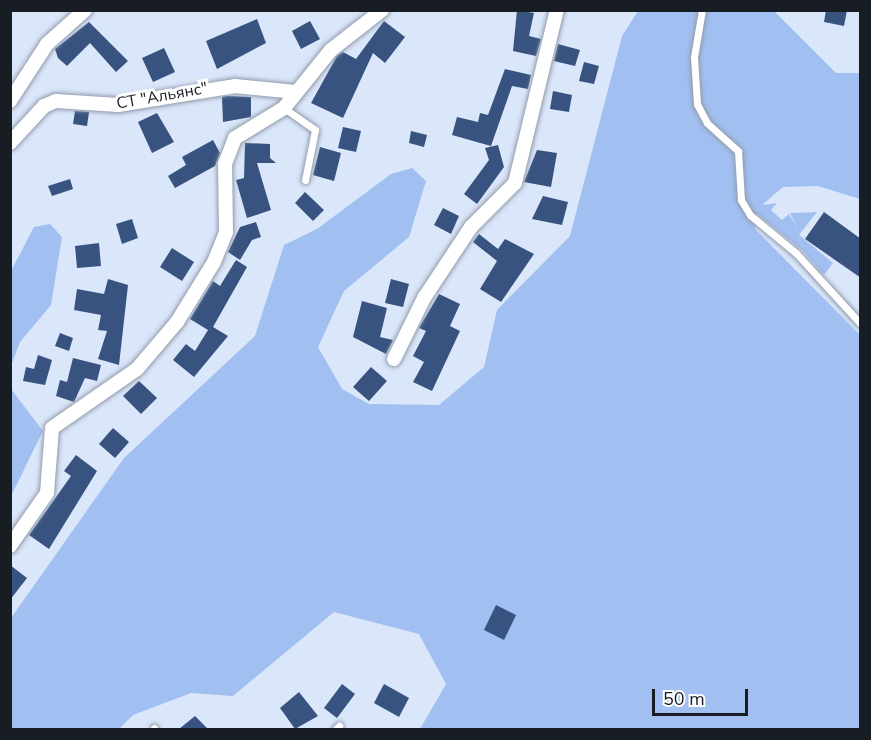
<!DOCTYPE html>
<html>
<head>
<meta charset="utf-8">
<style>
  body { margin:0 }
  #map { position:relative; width:871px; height:740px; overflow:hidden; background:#dae6f9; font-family:"Nunito Sans",sans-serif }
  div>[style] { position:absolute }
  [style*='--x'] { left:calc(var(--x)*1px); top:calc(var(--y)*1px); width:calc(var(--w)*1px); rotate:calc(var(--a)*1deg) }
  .green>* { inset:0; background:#a1bff0 }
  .building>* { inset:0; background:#38537f }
  .roads { filter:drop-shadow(0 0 2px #909bac) drop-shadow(0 0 2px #909bac) }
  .service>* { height:7px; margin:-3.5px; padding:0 3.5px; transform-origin:3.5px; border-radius:3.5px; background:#fff }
  .minor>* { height:14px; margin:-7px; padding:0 7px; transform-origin:7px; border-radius:7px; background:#fff }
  span { translate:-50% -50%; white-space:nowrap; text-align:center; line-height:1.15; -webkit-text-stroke:6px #fff; paint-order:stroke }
  .street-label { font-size:16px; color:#181c23 }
  .frame { position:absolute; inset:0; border:12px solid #181c23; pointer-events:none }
  .scale { position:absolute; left:652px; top:689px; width:96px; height:27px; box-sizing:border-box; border:3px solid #181c23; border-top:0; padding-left:8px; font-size:18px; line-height:21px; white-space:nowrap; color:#181c23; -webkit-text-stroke:4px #fff; paint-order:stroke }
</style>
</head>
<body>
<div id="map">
  <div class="green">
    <i style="clip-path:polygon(638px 11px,774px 11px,836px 73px,860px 73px,860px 199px,818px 186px,783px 187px,762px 205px,777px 203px,771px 210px,782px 220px,789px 214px,798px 229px,790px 213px,817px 212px,799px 235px,833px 263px,824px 275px,802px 250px,757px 214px,755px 229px,860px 335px,860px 729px,420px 729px,446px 684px,419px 634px,334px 612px,233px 696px,191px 693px,133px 715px,119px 729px,11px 730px,11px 618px,124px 458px,255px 336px,284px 245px,317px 229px,391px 174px,412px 168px,426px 181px,409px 237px,344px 291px,318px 347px,342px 389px,369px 404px,439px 405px,484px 367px,497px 310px,570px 236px,622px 36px)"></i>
    <i style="clip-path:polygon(50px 224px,62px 237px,51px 305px,20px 342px,11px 366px,11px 271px,34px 227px)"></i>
    <i style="clip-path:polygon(11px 389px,43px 431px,11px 496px,10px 496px)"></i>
  </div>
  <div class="building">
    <i style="clip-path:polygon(517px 10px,534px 13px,529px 36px,541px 39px,536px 56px,513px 51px)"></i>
    <i style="clip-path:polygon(826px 10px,847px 10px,844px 26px,824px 22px)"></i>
    <i style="clip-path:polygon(257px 19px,266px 43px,217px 69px,206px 41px)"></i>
    <i style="clip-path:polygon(310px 21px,320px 39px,301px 49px,292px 31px)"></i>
    <i style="clip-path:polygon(384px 21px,405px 37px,385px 63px,373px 53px,343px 118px,311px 103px,337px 56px,343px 52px,356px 59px)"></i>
    <i style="clip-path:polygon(89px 22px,128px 61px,116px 72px,90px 43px,67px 66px,58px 58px,55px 49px)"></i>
    <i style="clip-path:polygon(558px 44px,580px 50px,575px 66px,554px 61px)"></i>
    <i style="clip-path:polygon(164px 48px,175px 72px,153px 82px,142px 58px)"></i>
    <i style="clip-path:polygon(584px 62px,599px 66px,594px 84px,579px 81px)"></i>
    <i style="clip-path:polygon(505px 69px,531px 75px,528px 89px,512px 86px,491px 146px,452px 135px,457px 117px,478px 122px,480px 113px,488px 115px)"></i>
    <i style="clip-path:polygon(553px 91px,572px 95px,569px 112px,550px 109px)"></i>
    <i style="clip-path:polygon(227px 96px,251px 97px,251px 117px,223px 122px,222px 97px)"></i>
    <i style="clip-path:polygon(75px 111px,89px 112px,87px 126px,73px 124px)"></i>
    <i style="clip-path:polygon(157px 113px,174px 142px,152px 153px,138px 122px)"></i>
    <i style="clip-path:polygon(343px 127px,361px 131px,356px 152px,338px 148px)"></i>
    <i style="clip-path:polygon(411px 131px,427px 135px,424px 147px,409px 143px)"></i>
    <i style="clip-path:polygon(213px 140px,220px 153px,215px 166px,175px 188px,168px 176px,186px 165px,182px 157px)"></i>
    <i style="clip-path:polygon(245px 143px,270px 144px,270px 158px,276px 163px,257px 163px,271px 210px,247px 218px,236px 180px,244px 178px)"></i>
    <i style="clip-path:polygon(498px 145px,504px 167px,477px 204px,464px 194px,489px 160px,485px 148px)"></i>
    <i style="clip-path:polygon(320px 147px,341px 153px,334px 181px,313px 175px)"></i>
    <i style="clip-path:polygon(537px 150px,557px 153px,551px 187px,524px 182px)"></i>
    <i style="clip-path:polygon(70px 179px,73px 189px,52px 196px,48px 186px)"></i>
    <i style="clip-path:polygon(305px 192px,324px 210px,313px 221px,295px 203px)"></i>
    <i style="clip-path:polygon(543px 196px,568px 202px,562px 225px,532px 219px)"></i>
    <i style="clip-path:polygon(443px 208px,459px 216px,451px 234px,434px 225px)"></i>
    <i style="clip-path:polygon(824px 212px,861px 239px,861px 278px,805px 239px)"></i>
    <i style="clip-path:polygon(132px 219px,138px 238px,122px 244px,116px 224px)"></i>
    <i style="clip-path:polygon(256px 222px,261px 237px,252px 240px,240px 260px,228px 252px,240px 227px)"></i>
    <i style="clip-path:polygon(479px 234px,498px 249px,505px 239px,534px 254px,501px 302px,480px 289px,497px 261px,473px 242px)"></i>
    <i style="clip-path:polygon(99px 243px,101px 266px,77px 268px,75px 246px)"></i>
    <i style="clip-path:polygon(172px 248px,194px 262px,182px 281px,160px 267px)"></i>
    <i style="clip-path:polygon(236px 260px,247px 267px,213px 327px,228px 336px,194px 377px,173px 360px,186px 344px,195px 351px,208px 330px,190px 319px,213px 281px,220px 286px)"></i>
    <i style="clip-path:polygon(108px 279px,128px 285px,119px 365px,98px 359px,107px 331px,98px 330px,101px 315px,74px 310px,77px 289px,104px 294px)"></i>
    <i style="clip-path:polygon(391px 279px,409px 284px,403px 307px,385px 303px)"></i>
    <i style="clip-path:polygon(439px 294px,460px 304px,450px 326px,460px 331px,432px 391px,413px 382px,424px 362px,413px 356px,426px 331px,419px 328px)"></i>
    <i style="clip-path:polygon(362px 301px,387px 308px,380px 337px,393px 340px,386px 354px,353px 337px)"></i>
    <i style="clip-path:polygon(60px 333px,73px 338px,69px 351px,55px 346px)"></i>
    <i style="clip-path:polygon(38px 355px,52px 360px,45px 385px,23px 381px,26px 367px,34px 369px)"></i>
    <i style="clip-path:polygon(73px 358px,101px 365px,97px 381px,85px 378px,74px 402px,56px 396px,60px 380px,67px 382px)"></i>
    <i style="clip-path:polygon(371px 367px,387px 381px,369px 401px,353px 387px)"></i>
    <i style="clip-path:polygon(139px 381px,157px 398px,141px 414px,123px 396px)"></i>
    <i style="clip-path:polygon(113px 428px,129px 442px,115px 458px,99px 444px)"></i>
    <i style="clip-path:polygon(76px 455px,97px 471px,49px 549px,29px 535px,71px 476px,64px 471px)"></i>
    <i style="clip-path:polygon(10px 565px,27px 578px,10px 600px)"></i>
    <i style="clip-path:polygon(496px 605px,516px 615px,504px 640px,484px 630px)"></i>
    <i style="clip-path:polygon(342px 684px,355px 694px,337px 718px,324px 708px)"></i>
    <i style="clip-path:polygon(384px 684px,409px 698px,399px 717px,374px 703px)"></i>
    <i style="clip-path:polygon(299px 692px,318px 716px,295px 729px,280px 708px)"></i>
    <i style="clip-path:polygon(195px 716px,208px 729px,179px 729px)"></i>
  </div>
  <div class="roads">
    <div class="service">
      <i style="--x:702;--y:10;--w:48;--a:99.7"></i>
      <i style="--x:694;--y:57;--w:47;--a:86.3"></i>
      <i style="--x:697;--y:104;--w:21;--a:62"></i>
      <i style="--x:707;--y:123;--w:42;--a:42.1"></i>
      <i style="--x:738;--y:151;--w:49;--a:86.5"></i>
      <i style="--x:741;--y:200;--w:17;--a:59"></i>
      <i style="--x:750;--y:215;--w:60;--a:39.6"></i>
      <i style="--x:796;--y:253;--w:95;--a:47.6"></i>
      <i style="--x:284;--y:108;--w:38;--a:35"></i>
      <i style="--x:315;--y:130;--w:51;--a:101.3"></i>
      <i style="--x:154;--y:728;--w:2;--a:63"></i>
      <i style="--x:335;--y:730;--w:6;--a:-45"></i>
    </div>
    <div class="minor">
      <i style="--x:10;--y:101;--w:68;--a:-57"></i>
      <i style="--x:47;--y:44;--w:51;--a:-41.8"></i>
      <i style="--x:10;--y:143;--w:50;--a:-47.4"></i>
      <i style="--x:44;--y:106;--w:13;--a:-23"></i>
      <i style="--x:56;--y:101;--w:62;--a:3.7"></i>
      <i style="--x:118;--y:105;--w:119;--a:-9.2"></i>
      <i style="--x:235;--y:86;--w:61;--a:5.6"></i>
      <i style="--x:394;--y:359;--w:68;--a:-63.8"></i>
      <i style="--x:424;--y:298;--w:85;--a:-56.5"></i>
      <i style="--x:471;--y:227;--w:62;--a:-45"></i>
      <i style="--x:515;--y:183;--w:178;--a:-76.4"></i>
      <i style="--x:10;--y:546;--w:65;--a:-55.1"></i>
      <i style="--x:47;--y:493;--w:65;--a:-85.6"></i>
      <i style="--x:52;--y:428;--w:103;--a:-34.8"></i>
      <i style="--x:137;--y:369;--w:62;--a:-49.6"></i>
      <i style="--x:177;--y:322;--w:70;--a:-58.3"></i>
      <i style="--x:214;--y:262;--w:32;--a:-68"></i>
      <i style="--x:226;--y:232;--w:68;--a:-90.8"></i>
      <i style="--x:225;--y:164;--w:28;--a:-69"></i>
      <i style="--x:235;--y:138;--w:57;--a:-31.5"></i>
      <i style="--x:284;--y:108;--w:75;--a:-51"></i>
      <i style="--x:331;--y:50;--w:65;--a:-38.1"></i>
    </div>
  </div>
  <div class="street-label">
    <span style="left:162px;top:96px;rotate:-10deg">СТ "Альянс"</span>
  </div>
  <div class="frame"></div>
  <div class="scale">50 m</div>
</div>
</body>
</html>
